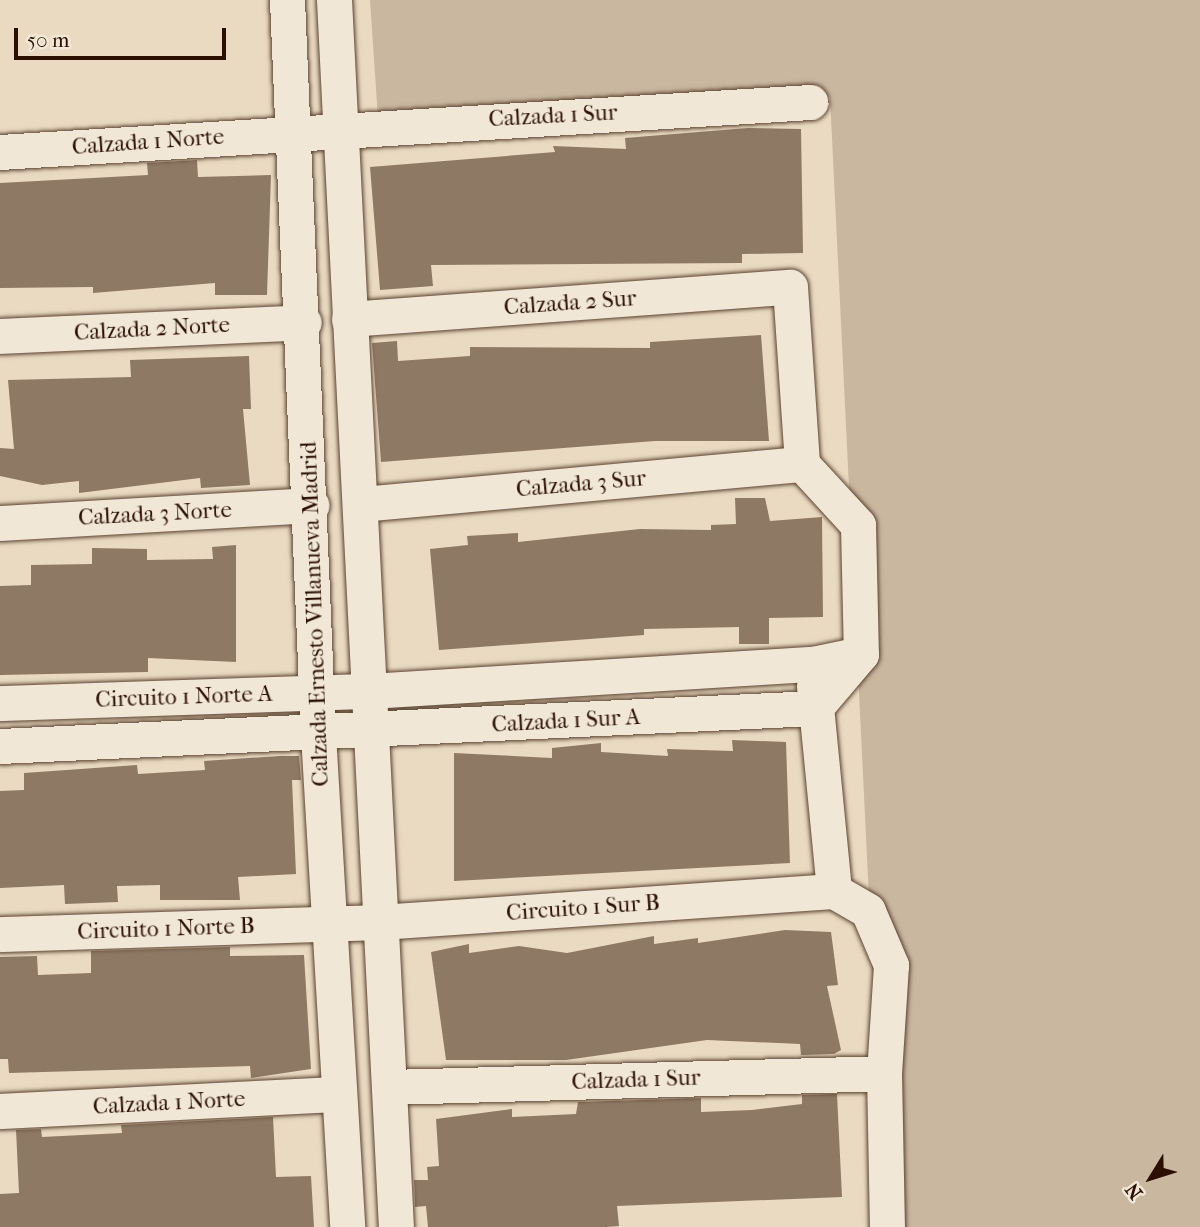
<!DOCTYPE html>
<html>
<head>
<meta charset="utf-8">
<style>
  body { margin:0 }
  #map { position:relative; width:1200px; height:1227px; overflow:hidden; background:#eadac1; font-family:"IM FELL French Canon",serif }
  div>[style] { position:absolute }
  [style*='--x'] { left:calc(var(--x)*1px); top:calc(var(--y)*1px); width:calc(var(--w)*1px); rotate:calc(var(--a)*1deg) }
  .green>* { inset:0; background:#cab7a0 }
  .building>* { inset:0; background:#8e7965 }
  .roads { filter:drop-shadow(0 0 2px #5b4231) drop-shadow(0 0 2px #5b4231) }
  .minor>* { height:35px; margin:-17.5px; padding:0 17.5px; transform-origin:17.5px; border-radius:17.5px; background:#f1e7d7 }
  span { translate:-50% -50%; white-space:nowrap; text-align:center; line-height:1.15; -webkit-text-stroke:6px #f1e7d7; paint-order:stroke }
  .street-label { font-size:23px; color:#2b0f01 }
  .north { position:absolute; left:1116px; top:1143px; width:70px; height:70px; -webkit-text-stroke:5px #f1e7d7; paint-order:stroke; rotate:232deg; font-size:19px; font-weight:700; line-height:28px; text-align:center; color:#2b0f01 }
  .north::after { content:''; display:block; margin:auto; width:24px; height:32px; background:#2b0f01; clip-path:polygon(50% 0,100% 100%,50% 72%,0 100%) }
  .scale { position:absolute; left:14px; top:28px; width:212px; height:32px; box-sizing:border-box; border:4px solid #2b0f01; border-top:0; padding-left:9px; font-size:21px; line-height:24px; white-space:nowrap; color:#2b0f01; -webkit-text-stroke:5px #f1e7d7; paint-order:stroke }
</style>
</head>
<body>
<div id="map">
  <div class="green">
    <i style="clip-path:polygon(370px 0,1200px 0,1200px 1227px,885px 1227px,830px 97px,378px 118px)"></i>
  </div>
  <div class="building">
    <i style="clip-path:polygon(748px 128px,801px 129px,803px 253px,742px 254px,742px 263px,431px 265px,433px 286px,380px 290px,370px 167px,555px 152px,553px 146px,626px 149px,625px 138px)"></i>
    <i style="clip-path:polygon(197px 160px,198px 177px,271px 175px,267px 295px,215px 295px,215px 283px,93px 293px,93px 287px,0 288px,0 183px,148px 175px,147px 163px)"></i>
    <i style="clip-path:polygon(761px 335px,769px 441px,655px 441px,381px 462px,372px 343px,397px 341px,398px 361px,470px 356px,470px 347px,650px 348px,650px 342px)"></i>
    <i style="clip-path:polygon(249px 356px,251px 409px,243px 409px,250px 485px,201px 488px,200px 478px,79px 493px,79px 481px,42px 485px,0 476px,0 448px,14px 449px,8px 380px,131px 377px,130px 360px)"></i>
    <i style="clip-path:polygon(735px 498px,765px 498px,770px 521px,822px 517px,823px 617px,769px 618px,769px 644px,739px 644px,739px 627px,644px 629px,644px 635px,439px 650px,430px 549px,468px 545px,467px 536px,518px 533px,518px 542px,640px 529px,711px 530px,711px 525px,736px 524px)"></i>
    <i style="clip-path:polygon(236px 545px,236px 662px,148px 658px,148px 672px,0 675px,0 586px,31px 585px,31px 565px,92px 564px,92px 548px,147px 549px,147px 560px,213px 559px,212px 547px)"></i>
    <i style="clip-path:polygon(732px 740px,786px 742px,790px 863px,454px 881px,454px 753px,552px 758px,552px 748px,601px 743px,601px 752px,668px 756px,667px 749px,733px 751px)"></i>
    <i style="clip-path:polygon(280px 756px,299px 756px,301px 780px,292px 780px,296px 874px,238px 877px,240px 900px,160px 900px,160px 885px,117px 886px,118px 902px,65px 904px,64px 885px,0 888px,0 791px,24px 790px,24px 773px,137px 765px,138px 774px,205px 770px,204px 761px)"></i>
    <i style="clip-path:polygon(785px 930px,831px 932px,838px 985px,827px 986px,841px 1050px,834px 1054px,801px 1055px,800px 1044px,707px 1040px,566px 1060px,446px 1060px,431px 952px,469px 944px,469px 953px,519px 946px,567px 953px,654px 936px,654px 944px,698px 938px,698px 943px)"></i>
    <i style="clip-path:polygon(230px 947px,230px 956px,304px 955px,311px 1069px,251px 1078px,250px 1066px,9px 1073px,8px 1059px,0 1059px,0 957px,37px 956px,38px 975px,91px 973px,91px 951px)"></i>
    <i style="clip-path:polygon(837px 1094px,842px 1197px,617px 1206px,619px 1226px,606px 1227px,428px 1227px,426px 1206px,415px 1207px,414px 1180px,428px 1180px,427px 1167px,439px 1166px,436px 1119px,512px 1109px,512px 1117px,576px 1114px,578px 1102px,701px 1098px,701px 1112px,752px 1110px,802px 1104px,802px 1095px)"></i>
    <i style="clip-path:polygon(273px 1117px,276px 1177px,311px 1176px,314px 1227px,0 1227px,0 1194px,19px 1193px,16px 1130px,41px 1129px,42px 1137px,122px 1133px,121px 1125px)"></i>
  </div>
  <div class="roads">
    <div class="minor">
      <i style="--x:287;--y:0;--w:735;--a:87.58"></i>
      <i style="--x:318;--y:734;--w:494;--a:86.6"></i>
      <i style="--x:334;--y:0;--w:1229;--a:87.11"></i>
      <i style="--x:0;--y:152;--w:812;--a:-3.53"></i>
      <i style="--x:349;--y:319;--w:442;--a:-4.2"></i>
      <i style="--x:790;--y:287;--w:177;--a:86.1"></i>
      <i style="--x:802;--y:464;--w:83;--a:47.4"></i>
      <i style="--x:858;--y:525;--w:129;--a:88.7"></i>
      <i style="--x:861;--y:654;--w:71;--a:130.4"></i>
      <i style="--x:0;--y:336;--w:304;--a:-2.6"></i>
      <i style="--x:361;--y:504;--w:443;--a:-5.2"></i>
      <i style="--x:0;--y:523;--w:312;--a:-3.3"></i>
      <i style="--x:814;--y:686;--w:206;--a:84.4"></i>
      <i style="--x:0;--y:703;--w:369;--a:-1.9"></i>
      <i style="--x:369;--y:691;--w:445;--a:-3.5"></i>
      <i style="--x:813;--y:664;--w:49;--a:-11.8"></i>
      <i style="--x:0;--y:746;--w:816;--a:-2.67"></i>
      <i style="--x:834;--y:891;--w:39;--a:30"></i>
      <i style="--x:868;--y:911;--w:59;--a:66.9"></i>
      <i style="--x:891;--y:965;--w:108;--a:93.7"></i>
      <i style="--x:884;--y:1073;--w:154;--a:88.9"></i>
      <i style="--x:0;--y:934;--w:379;--a:-1.8"></i>
      <i style="--x:379;--y:922;--w:456;--a:-3.9"></i>
      <i style="--x:389;--y:1087;--w:495;--a:-1.6"></i>
      <i style="--x:0;--y:1111;--w:338;--a:-2.9"></i>
    </div>
  </div>
  <div class="street-label">
    <span style="left:553px;top:116px;rotate:-3deg">Calzada 1 Sur</span>
    <span style="left:148px;top:142px;rotate:-4deg">Calzada 1 Norte</span>
    <span style="left:570px;top:303px;rotate:-4deg">Calzada 2 Sur</span>
    <span style="left:152px;top:329px;rotate:-3deg">Calzada 2 Norte</span>
    <span style="left:581px;top:484px;rotate:-5deg">Calzada 3 Sur</span>
    <span style="left:155px;top:514px;rotate:-3deg">Calzada 3 Norte</span>
    <span style="left:315px;top:614px;rotate:-92deg">Calzada Ernesto Villanueva Madrid</span>
    <span style="left:184px;top:697px;rotate:-2deg">Circuito 1 Norte A</span>
    <span style="left:566px;top:721px;rotate:-3deg">Calzada 1 Sur A</span>
    <span style="left:583px;top:908px;rotate:-4deg">Circuito 1 Sur B</span>
    <span style="left:166px;top:929px;rotate:-2deg">Circuito 1 Norte B</span>
    <span style="left:636px;top:1080px;rotate:-2deg">Calzada 1 Sur</span>
    <span style="left:169px;top:1103px;rotate:-3deg">Calzada 1 Norte</span>
  </div>
  <div class="north">N</div>
  <div class="scale">50 m</div>
</div>
</body>
</html>
